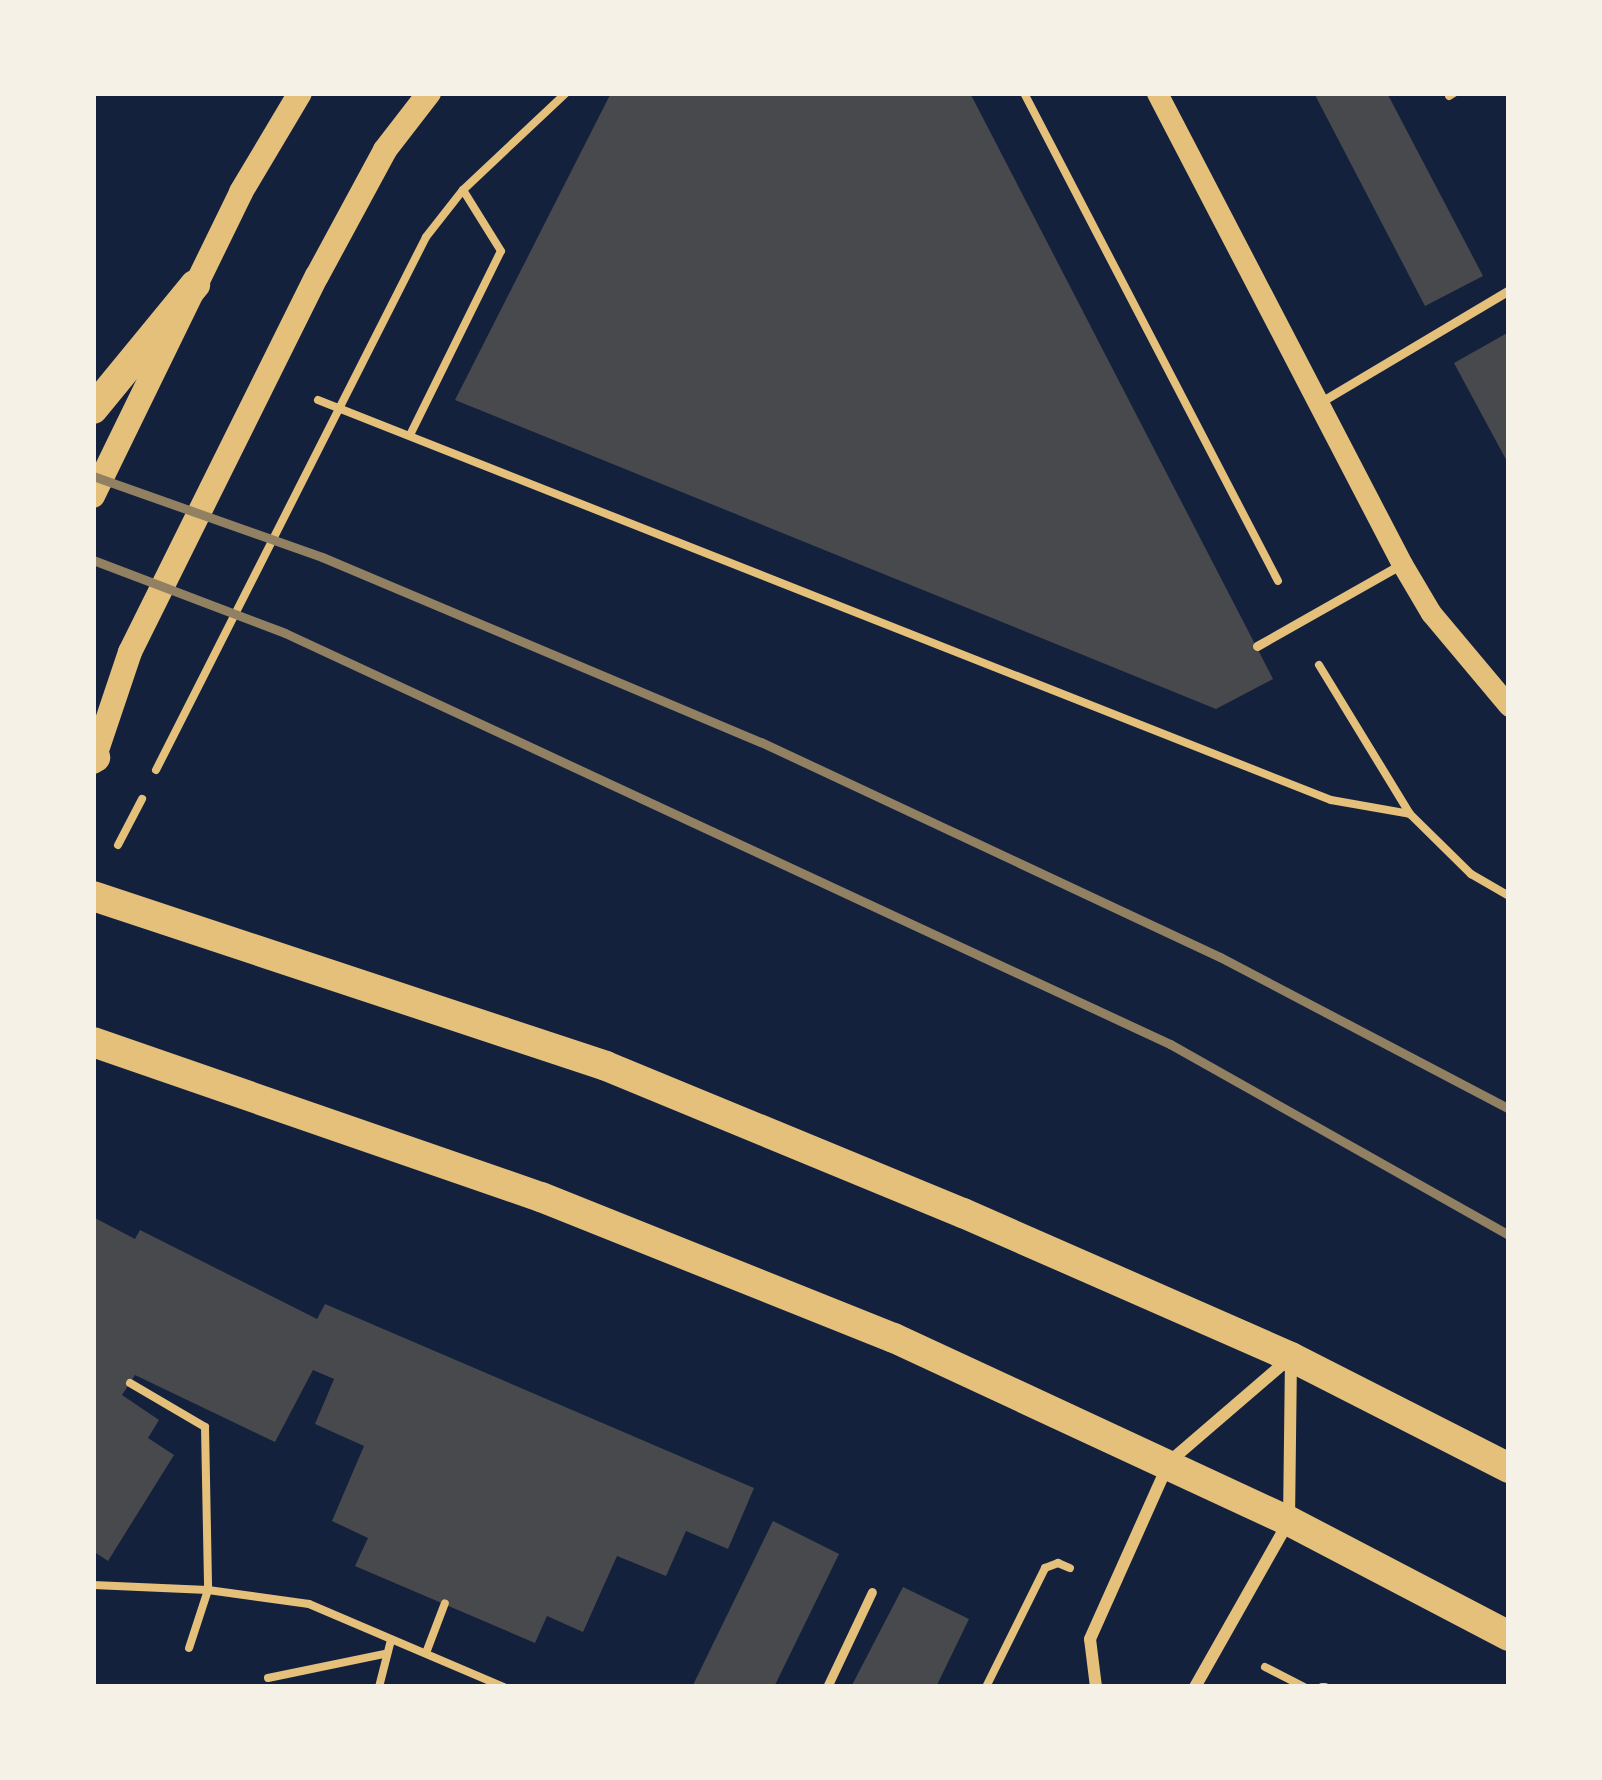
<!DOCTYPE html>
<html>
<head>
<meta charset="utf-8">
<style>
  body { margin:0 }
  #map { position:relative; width:1602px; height:1780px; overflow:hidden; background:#14213d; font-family:"Source Sans 3",sans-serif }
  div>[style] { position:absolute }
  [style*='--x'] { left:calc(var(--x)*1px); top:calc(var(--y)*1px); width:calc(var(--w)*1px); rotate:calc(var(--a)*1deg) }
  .building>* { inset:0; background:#48494c }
  .path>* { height:8px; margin:-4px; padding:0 4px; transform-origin:4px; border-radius:4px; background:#e5c07b }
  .service>* { height:9px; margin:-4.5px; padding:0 4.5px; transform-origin:4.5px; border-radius:4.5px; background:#e5c07b }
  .minor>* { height:12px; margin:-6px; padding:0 6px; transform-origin:6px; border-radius:6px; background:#e5c07b }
  .tertiary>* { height:21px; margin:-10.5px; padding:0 10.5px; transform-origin:10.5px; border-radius:10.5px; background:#e5c07b }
  .secondary>* { height:24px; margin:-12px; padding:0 12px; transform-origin:12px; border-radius:12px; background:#e5c07b }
  .primary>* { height:30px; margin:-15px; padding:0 15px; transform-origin:15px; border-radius:15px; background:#e5c07b }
  .rail>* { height:9px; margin:-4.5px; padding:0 4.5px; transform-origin:4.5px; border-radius:4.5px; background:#918062 }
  span { translate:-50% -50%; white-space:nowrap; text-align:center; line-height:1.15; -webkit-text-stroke:9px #f6f1e7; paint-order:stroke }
  .frame { position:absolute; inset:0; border:96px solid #f6f1e7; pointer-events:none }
</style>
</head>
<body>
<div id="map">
  <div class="building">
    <i style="clip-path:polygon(611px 93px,970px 93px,1273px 679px,1216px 709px,455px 400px)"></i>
    <i style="clip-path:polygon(1314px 93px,1387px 93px,1483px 276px,1425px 306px)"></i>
    <i style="clip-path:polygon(1509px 332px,1509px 465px,1454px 363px)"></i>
    <i style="clip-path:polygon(93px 1217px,135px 1239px,140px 1230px,317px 1319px,325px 1304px,754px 1488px,728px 1549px,686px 1531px,666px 1576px,617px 1556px,583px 1632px,547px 1616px,535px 1643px,355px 1566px,368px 1538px,332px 1521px,364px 1446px,315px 1424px,334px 1379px,313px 1370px,275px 1442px,135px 1375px,122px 1395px,159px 1420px,148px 1438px,174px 1455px,108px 1561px,93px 1551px)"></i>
    <i style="clip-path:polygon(773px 1521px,839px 1554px,774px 1687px,692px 1687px)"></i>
    <i style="clip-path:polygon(903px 1587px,969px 1619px,936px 1687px,851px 1687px)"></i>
  </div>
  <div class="path">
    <i style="--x:1024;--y:93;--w:550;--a:62.5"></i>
    <i style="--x:1449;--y:96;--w:6;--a:-31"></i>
    <i style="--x:318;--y:400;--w:1089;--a:21.55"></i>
    <i style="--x:1331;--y:800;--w:80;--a:10"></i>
    <i style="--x:410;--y:435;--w:205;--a:-63.7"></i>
    <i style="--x:501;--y:251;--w:72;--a:-121.9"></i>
    <i style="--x:1319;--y:665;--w:175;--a:58.6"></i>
    <i style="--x:1410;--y:814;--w:86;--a:44.5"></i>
    <i style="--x:1471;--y:874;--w:44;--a:30.1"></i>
    <i style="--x:156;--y:770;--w:597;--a:-63.13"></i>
    <i style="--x:426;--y:237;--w:60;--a:-51.8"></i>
    <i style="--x:463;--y:190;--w:141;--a:-43.3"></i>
    <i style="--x:118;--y:845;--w:52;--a:-62.4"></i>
    <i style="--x:130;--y:1383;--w:87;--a:30.4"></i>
    <i style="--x:205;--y:1427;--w:163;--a:88.9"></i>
    <i style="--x:208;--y:1590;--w:61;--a:108.1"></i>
    <i style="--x:93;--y:1585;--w:115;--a:2.5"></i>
    <i style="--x:208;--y:1590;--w:102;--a:7.9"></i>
    <i style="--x:309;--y:1604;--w:212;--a:23.1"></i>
    <i style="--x:426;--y:1653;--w:53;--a:-69.2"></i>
    <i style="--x:1265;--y:1667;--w:44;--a:27.1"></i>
    <i style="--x:268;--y:1678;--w:118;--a:-11.7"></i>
    <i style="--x:379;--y:1687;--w:49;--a:-75.7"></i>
    <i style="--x:986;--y:1687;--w:133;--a:-63.6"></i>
    <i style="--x:1045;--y:1568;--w:14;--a:-21"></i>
    <i style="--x:1058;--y:1563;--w:13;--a:23"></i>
    <i style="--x:1322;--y:1687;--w:3;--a:0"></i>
  </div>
  <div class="service">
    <i style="--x:1319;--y:403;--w:221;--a:-30.7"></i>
    <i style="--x:1257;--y:646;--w:167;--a:-29.5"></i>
    <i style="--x:827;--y:1687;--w:105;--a:-64.7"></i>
  </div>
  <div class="minor">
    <i style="--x:1096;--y:1687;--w:48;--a:-97.1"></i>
    <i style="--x:1090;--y:1639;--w:194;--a:-65.9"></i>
    <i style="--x:1169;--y:1462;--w:160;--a:-40.7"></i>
    <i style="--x:1195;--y:1687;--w:191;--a:-60.5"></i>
    <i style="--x:1289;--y:1521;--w:162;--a:-89.3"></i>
  </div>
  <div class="tertiary">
    <i style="--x:1157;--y:93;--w:531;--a:62.52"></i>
    <i style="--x:1402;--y:564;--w:57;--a:59.4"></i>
    <i style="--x:1431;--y:613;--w:121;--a:50"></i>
  </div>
  <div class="secondary">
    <i style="--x:93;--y:496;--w:338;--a:-64"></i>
    <i style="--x:241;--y:192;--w:115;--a:-59.2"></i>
    <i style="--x:93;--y:762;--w:116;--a:-71.4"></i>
    <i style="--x:130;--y:652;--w:420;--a:-63.6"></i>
    <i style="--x:317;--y:276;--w:143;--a:-61.6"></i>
    <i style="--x:385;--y:150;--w:72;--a:-52.3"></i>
  </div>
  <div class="primary">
    <i style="--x:93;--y:409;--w:161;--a:-50.6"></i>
    <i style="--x:93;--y:754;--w:4;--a:56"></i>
    <i style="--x:93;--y:896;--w:540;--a:18.33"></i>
    <i style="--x:606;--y:1066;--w:386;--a:22.4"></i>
    <i style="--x:963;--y:1213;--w:358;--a:23.7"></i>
    <i style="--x:1291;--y:1357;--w:245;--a:27"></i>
    <i style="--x:93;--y:1042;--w:474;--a:19.1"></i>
    <i style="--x:541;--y:1197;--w:380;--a:21.8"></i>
    <i style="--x:894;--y:1338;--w:435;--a:24.9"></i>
    <i style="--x:1289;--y:1521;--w:248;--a:27.6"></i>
  </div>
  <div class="rail">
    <i style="--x:93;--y:476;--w:243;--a:19.5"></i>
    <i style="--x:322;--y:557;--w:476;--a:22.9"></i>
    <i style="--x:761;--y:742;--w:507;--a:25.1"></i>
    <i style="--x:1220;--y:957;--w:327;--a:27.7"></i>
    <i style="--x:93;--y:560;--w:205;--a:20.8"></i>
    <i style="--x:285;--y:633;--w:976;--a:24.91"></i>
    <i style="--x:1170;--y:1044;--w:389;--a:29.4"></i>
  </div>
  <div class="frame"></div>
</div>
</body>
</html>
